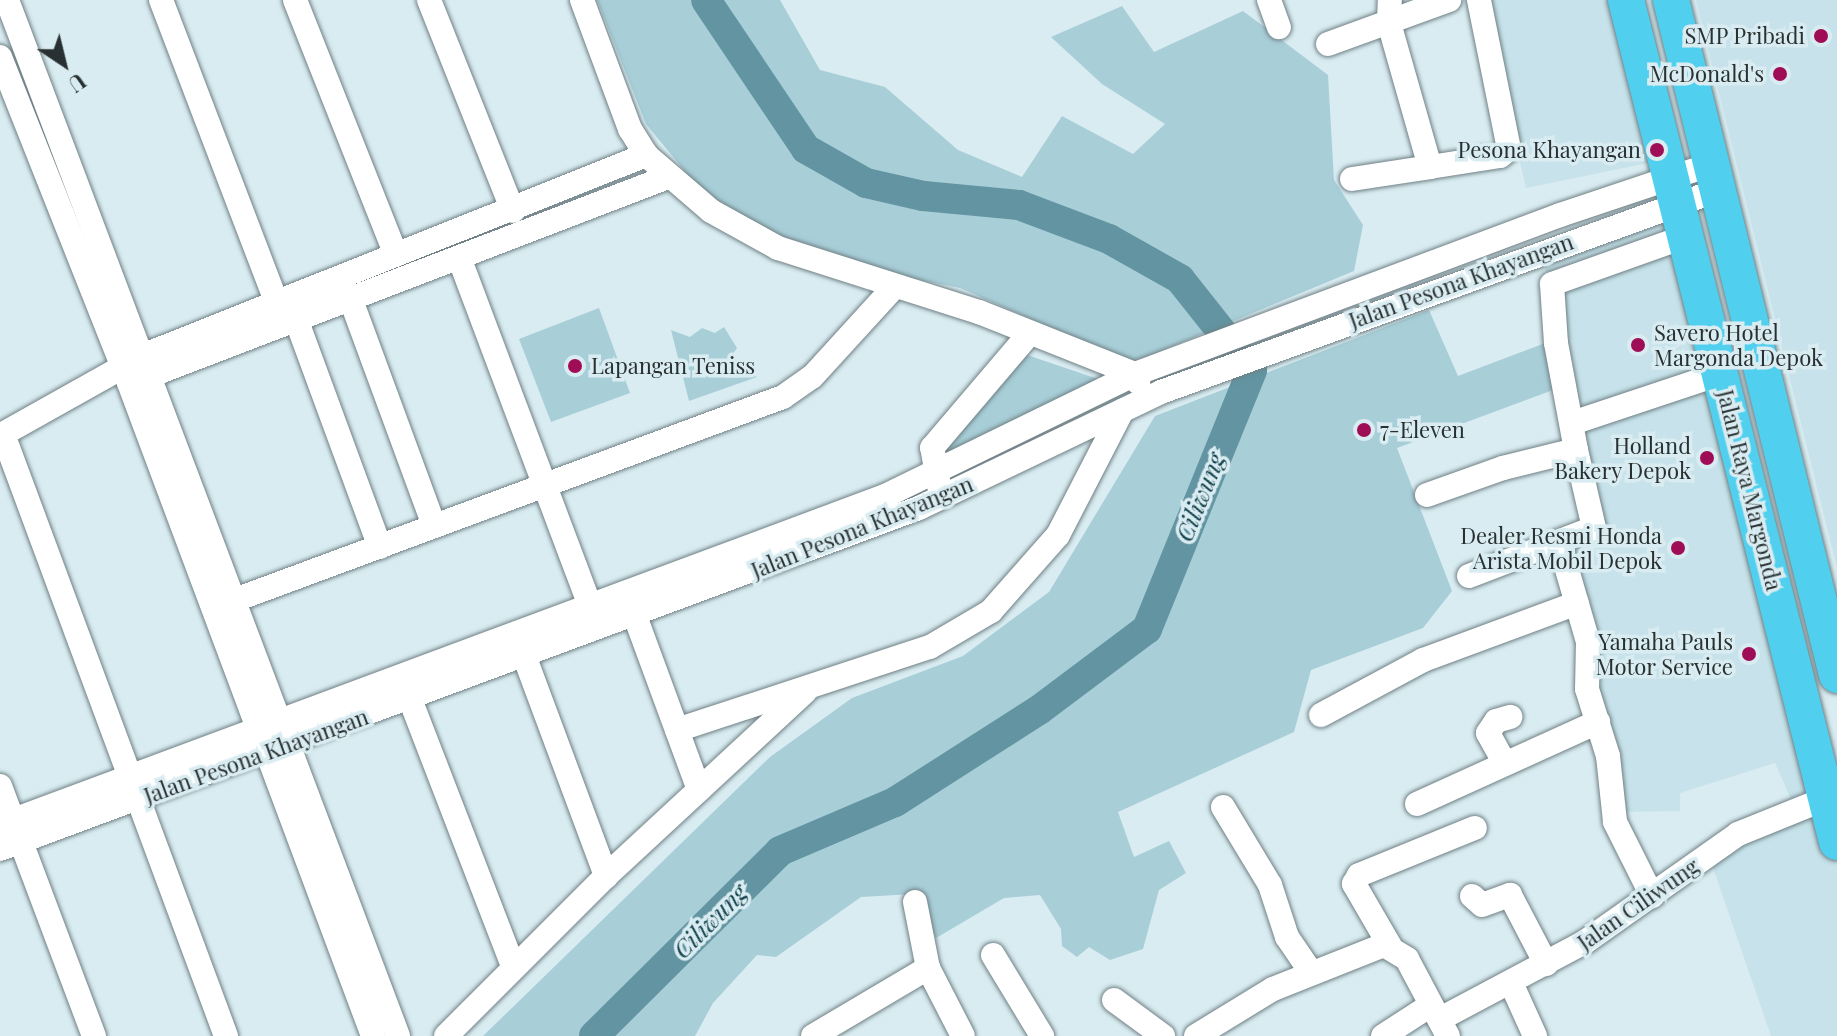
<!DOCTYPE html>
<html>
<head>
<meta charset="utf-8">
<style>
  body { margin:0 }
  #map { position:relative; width:1837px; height:1036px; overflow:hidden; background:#d9ecf1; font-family:"Playfair Display",serif }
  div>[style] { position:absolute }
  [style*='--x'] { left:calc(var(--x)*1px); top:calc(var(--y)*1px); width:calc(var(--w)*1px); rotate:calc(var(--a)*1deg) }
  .built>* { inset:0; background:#c7e2ea }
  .green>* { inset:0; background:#a8ced8 }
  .river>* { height:30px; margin:-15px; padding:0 15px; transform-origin:15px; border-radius:15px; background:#6294a1 }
  .roads { filter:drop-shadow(0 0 2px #6f8085) drop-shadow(0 0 2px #6f8085) }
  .minor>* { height:24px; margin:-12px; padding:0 12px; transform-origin:12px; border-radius:12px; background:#fff }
  .highway>* { height:36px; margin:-18px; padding:0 18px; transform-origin:18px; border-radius:18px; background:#50d0ee }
  .dots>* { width:22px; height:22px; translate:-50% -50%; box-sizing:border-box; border:4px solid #d9ecf1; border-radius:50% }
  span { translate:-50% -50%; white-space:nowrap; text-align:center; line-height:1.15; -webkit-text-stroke:7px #d9ecf1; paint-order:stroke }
  .poi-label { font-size:22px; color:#293032 }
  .right { translate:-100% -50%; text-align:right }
  .left { translate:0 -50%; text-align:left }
  .street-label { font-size:22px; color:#293032 }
  .water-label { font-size:24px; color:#12414c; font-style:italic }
  .north { position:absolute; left:24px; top:24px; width:80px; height:80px; -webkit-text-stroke:6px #d9ecf1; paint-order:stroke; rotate:145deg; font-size:22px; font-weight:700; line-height:32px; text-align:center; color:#293032 }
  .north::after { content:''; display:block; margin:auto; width:28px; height:36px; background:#293032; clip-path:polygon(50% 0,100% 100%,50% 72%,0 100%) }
</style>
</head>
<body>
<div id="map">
  <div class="built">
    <i style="clip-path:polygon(1483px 0,1618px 0,1658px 161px,1526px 188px)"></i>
    <i style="clip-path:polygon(1696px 0,1837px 0,1837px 568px,1785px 359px)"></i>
    <i style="clip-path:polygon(1675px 214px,1837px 844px,1837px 1036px,1771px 1036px,1711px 862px,1798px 815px,1775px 763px,1680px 793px,1680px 811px,1619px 812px,1580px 684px,1603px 678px,1562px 555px,1609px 542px,1543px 260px)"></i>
  </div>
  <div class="green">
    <i style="clip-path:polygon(597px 0,780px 0,820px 70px,885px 87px,958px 150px,1022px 177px,1062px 116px,1133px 154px,1165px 124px,1102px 84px,1051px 37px,1122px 6px,1154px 52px,1243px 11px,1328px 75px,1334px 180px,1363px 225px,1354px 271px,1132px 363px,960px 288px,794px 255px,716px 209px,646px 124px)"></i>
    <i style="clip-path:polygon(599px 308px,630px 393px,551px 422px,519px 339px)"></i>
    <i style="clip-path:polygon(1429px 310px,1458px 376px,1561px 337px,1572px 383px,1397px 448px,1452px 591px,1423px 628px,1311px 670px,1294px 732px,1118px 812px,1134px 857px,1169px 841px,1186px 873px,1159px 890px,1143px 949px,1110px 960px,1089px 947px,1077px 957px,1062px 946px,1061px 929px,1040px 895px,1004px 898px,936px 938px,913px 894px,861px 897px,776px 957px,757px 955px,713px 1003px,695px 1036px,483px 1036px,770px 757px,852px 698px,963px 656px,1049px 592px,1155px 416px)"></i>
    <i style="clip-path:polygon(724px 327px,737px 348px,725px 365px,757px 377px,689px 401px,671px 330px,690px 337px,702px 328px,715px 333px)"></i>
    <i style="clip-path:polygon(1027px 355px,1101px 380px,941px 467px,949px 441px)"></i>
  </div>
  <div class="river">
    <i style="--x:594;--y:1036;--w:262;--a:-44.8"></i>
    <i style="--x:780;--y:851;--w:125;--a:-23.1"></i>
    <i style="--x:895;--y:802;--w:171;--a:-32.6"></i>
    <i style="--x:1039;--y:710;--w:135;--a:-36.9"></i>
    <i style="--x:1147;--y:629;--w:279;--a:-67.9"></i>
    <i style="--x:1252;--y:370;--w:116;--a:-128.4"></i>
    <i style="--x:1180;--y:279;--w:81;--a:-150.6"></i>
    <i style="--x:1109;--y:239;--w:96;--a:-159.3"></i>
    <i style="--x:1019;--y:205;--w:96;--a:-174.6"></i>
    <i style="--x:923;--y:196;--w:58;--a:-167.2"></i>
    <i style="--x:866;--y:183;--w:69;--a:-150.5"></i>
    <i style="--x:806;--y:149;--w:179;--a:-123.9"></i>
  </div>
  <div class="roads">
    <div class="minor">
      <i style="--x:7;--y:0;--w:1107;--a:69.32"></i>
      <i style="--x:161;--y:0;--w:322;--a:69.1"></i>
      <i style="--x:295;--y:0;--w:274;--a:68.4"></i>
      <i style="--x:429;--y:0;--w:227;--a:68.3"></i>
      <i style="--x:582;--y:0;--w:138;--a:69.6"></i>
      <i style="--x:630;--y:129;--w:31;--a:58"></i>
      <i style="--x:646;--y:155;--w:86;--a:40.7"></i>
      <i style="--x:711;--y:211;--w:77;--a:28.9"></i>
      <i style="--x:778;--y:248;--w:211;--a:17.7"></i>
      <i style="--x:979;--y:312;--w:168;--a:21.7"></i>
      <i style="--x:1135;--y:374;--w:9;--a:69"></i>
      <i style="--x:1269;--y:0;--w:29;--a:70"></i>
      <i style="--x:1328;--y:44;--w:129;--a:-20"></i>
      <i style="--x:0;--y:57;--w:351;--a:68.4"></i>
      <i style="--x:129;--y:383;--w:697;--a:69.51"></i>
      <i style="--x:1430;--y:167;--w:71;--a:-8.9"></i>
      <i style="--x:1500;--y:156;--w:11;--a:-38"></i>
      <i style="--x:1509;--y:149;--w:152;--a:-101.4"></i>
      <i style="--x:1352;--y:179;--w:79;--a:-8.7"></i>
      <i style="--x:1430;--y:167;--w:150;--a:-105.9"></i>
      <i style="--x:1389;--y:23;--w:23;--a:-88"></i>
      <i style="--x:460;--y:260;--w:370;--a:69.4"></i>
      <i style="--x:351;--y:300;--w:241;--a:69.8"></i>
      <i style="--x:296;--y:319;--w:243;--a:69.8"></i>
      <i style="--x:136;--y:381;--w:570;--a:-20.98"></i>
      <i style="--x:1572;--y:423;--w:158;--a:-18.4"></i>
      <i style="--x:939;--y:486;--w:39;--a:-100"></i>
      <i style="--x:932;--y:448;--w:151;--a:-49.6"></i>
      <i style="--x:1427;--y:495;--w:81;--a:-19.6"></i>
      <i style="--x:1503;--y:468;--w:75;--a:-13.9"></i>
      <i style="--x:1576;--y:450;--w:109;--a:-100.6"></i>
      <i style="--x:1556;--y:343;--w:59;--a:-93.9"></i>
      <i style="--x:1552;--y:284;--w:143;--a:-19.6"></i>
      <i style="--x:1559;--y:542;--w:104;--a:73.8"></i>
      <i style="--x:1588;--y:642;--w:47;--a:91.2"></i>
      <i style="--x:1587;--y:689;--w:70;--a:72.6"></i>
      <i style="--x:1608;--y:756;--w:66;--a:83.9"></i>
      <i style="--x:1615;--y:822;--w:83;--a:63.4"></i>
      <i style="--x:1469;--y:576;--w:134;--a:-21"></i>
      <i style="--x:1594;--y:528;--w:80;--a:-103"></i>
      <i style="--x:235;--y:600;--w:584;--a:-20.33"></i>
      <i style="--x:783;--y:397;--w:35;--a:-35"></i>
      <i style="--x:812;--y:377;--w:123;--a:-47.6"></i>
      <i style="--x:635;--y:616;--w:185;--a:69.8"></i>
      <i style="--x:525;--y:658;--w:233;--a:69.6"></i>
      <i style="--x:410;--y:699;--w:286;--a:68.9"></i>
      <i style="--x:1321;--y:715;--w:116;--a:-28.3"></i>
      <i style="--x:1423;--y:660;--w:164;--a:-20.3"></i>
      <i style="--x:677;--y:730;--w:266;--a:-18.2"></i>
      <i style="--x:930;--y:647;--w:71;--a:-30.5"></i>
      <i style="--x:991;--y:611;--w:101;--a:-48.6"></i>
      <i style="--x:1058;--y:535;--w:140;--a:-62.7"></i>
      <i style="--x:1504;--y:762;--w:33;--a:-119"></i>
      <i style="--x:1488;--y:733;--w:14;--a:-56"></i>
      <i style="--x:1496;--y:721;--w:15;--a:-16"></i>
      <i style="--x:0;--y:786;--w:267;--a:69.4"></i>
      <i style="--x:1417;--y:804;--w:199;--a:-24.4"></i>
      <i style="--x:1223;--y:807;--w:91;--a:58.9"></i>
      <i style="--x:1270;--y:885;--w:55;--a:71.9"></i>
      <i style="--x:1287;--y:937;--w:42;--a:55.6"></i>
      <i style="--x:0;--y:825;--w:944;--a:-20.39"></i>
      <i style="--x:885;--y:496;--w:278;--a:-26"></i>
      <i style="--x:1135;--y:374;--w:454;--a:-20.5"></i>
      <i style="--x:1560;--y:215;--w:160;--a:-18.5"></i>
      <i style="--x:0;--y:849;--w:980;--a:-20.36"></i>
      <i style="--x:919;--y:508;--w:268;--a:-25.6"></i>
      <i style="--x:1161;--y:392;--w:592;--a:-19.93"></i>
      <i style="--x:1472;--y:896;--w:13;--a:42"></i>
      <i style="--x:1482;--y:905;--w:30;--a:-20"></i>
      <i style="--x:1510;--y:895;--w:78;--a:62.4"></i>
      <i style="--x:915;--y:902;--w:67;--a:78.9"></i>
      <i style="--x:928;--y:968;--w:76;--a:62.8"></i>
      <i style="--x:1390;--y:946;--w:72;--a:-120.1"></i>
      <i style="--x:1354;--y:884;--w:10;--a:-61"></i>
      <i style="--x:1359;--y:875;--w:125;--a:-22.1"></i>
      <i style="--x:993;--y:955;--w:95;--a:58.8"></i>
      <i style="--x:1512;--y:985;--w:56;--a:65.7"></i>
      <i style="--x:1114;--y:1000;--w:61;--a:36.3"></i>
      <i style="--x:1440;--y:1019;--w:164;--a:-28"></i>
      <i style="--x:1585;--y:942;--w:187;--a:-35.2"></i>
      <i style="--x:1738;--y:834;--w:107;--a:-22"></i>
      <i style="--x:226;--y:1036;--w:642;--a:-110.33"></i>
      <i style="--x:3;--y:434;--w:159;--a:-29.3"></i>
      <i style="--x:142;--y:356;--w:543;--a:-21.74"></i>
      <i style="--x:446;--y:1036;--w:226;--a:-45"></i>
      <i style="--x:606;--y:876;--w:271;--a:-42.8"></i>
      <i style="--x:813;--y:1036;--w:134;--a:-30.6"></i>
      <i style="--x:1196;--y:1036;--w:90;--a:-31.4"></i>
      <i style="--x:1273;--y:989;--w:119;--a:-21.6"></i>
      <i style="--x:1384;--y:945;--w:27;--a:31"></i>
      <i style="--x:1407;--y:959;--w:87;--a:62"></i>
      <i style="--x:1383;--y:1036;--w:57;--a:-32.9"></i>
    </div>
    <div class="highway">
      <i style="--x:1626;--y:0;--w:868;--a:75.93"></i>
      <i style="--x:1671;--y:0;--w:695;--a:76.18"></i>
    </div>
  </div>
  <div class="dots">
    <i style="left:1821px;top:36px;background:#9f0d57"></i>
    <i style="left:1780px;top:74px;background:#9f0d57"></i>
    <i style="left:1657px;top:150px;background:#9f0d57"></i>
    <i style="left:1638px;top:345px;background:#9f0d57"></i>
    <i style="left:575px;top:366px;background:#9f0d57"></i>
    <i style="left:1364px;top:430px;background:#9f0d57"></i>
    <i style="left:1707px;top:458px;background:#9f0d57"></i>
    <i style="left:1678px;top:548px;background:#9f0d57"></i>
    <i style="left:1749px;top:654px;background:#9f0d57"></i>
  </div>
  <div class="poi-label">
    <span class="right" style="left:1805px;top:36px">SMP Pribadi</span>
    <span class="right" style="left:1764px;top:74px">McDonald's</span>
    <span class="right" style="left:1641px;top:150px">Pesona Khayangan</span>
    <span class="left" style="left:1654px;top:345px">Savero Hotel<br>Margonda Depok</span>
    <span class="left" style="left:591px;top:366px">Lapangan Teniss</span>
    <span class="left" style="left:1380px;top:430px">7-Eleven</span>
    <span class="right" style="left:1691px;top:458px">Holland<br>Bakery Depok</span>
    <span class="right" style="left:1662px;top:548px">Dealer Resmi Honda<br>Arista Mobil Depok</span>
    <span class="right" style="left:1733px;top:654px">Yamaha Pauls<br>Motor Service</span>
  </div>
  <div class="street-label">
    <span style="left:1461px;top:281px;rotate:-20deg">Jalan Pesona Khayangan</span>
    <span style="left:1750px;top:490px;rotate:76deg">Jalan Raya Margonda</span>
    <span style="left:862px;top:527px;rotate:-22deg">Jalan Pesona Khayangan</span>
    <span style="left:256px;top:756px;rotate:-20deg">Jalan Pesona Khayangan</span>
    <span style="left:1638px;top:904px;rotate:-35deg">Jalan Ciliwung</span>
  </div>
  <div class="water-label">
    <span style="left:1200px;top:497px;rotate:-68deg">Ciliwung</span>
    <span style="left:710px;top:921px;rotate:-45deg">Ciliwung</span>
  </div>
  <div class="north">U</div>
</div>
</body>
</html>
